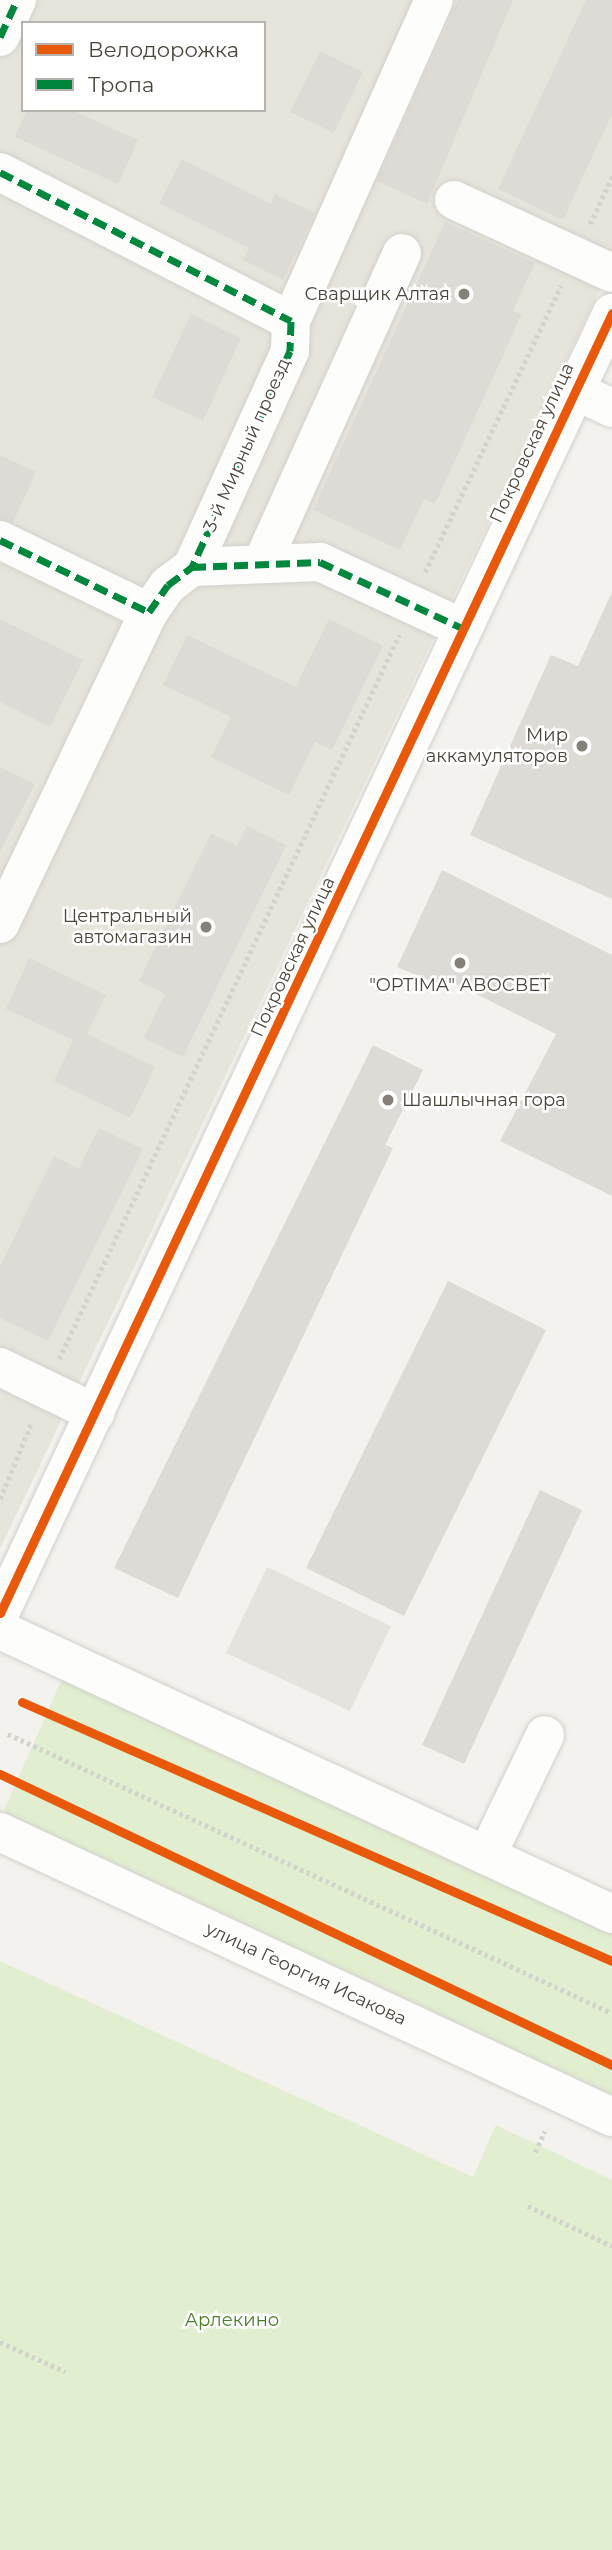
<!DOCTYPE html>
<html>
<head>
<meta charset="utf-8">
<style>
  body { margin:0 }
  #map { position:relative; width:612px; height:2550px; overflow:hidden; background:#f4f2ee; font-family:Montserrat,sans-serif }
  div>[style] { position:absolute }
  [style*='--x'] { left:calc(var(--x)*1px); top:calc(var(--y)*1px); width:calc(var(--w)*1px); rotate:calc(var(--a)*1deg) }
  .residential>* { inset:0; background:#e7e4dc }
  .green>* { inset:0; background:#e1eecf }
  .parking>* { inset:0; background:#e6e3df }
  .building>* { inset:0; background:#dedbd6 }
  .path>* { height:4.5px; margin-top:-2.25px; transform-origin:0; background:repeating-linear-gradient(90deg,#d3d2cc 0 3.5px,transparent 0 7px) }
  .roads { filter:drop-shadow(0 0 2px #d2d0cb) drop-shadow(0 0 2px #d2d0cb) }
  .minor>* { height:38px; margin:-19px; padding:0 19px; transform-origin:19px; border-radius:19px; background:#fdfdfc }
  .quiet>* { height:7px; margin-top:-3.5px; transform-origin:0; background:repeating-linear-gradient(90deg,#00873e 0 14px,transparent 0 21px) }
  .cycleway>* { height:9px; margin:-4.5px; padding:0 4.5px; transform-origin:4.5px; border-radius:4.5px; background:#e8590c }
  .dots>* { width:19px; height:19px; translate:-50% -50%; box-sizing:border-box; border:4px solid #fff; border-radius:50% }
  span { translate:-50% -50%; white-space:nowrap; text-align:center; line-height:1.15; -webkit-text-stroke:5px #fff; paint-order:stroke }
  .poi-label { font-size:18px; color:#4b4439 }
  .right { translate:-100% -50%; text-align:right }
  .left { translate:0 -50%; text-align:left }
  .street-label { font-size:18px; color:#4b4439 }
  .park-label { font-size:18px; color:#4a7f2a }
  .legend { position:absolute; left:21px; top:21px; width:245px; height:91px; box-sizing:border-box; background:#fff; border:2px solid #b7b4b0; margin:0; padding:9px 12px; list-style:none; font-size:21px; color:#4b4439 }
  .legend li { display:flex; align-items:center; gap:14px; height:35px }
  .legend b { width:35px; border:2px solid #b7b4b0 }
</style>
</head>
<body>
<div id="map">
  <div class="residential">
    <i style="clip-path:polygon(evenodd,0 0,612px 0,612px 264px,0 1549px,0 0,23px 23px,264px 23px,264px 110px,23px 110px,23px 23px)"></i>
  </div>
  <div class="green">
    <i style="clip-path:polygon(66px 1670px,612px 1927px,612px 2095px,3px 1812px)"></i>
    <i style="clip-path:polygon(0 1961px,473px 2177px,496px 2125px,612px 2180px,612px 2550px,0 2550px)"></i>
  </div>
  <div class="parking">
    <i style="clip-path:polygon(267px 1567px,391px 1626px,350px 1711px,226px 1653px)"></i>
  </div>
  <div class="building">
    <i style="clip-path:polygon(458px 0,513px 0,427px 204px,377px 181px)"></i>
    <i style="clip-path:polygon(586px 0,612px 0,612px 114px,563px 220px,498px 189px)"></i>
    <i style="clip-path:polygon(320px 51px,363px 72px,334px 133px,290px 112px)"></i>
    <i style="clip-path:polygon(27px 110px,72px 110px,138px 140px,118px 184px,15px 137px)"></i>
    <i style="clip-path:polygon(182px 159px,271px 204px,275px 194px,315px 213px,283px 280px,243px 260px,249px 248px,159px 203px)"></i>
    <i style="clip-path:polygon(445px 222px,535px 263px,513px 311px,522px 314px,435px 504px,424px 499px,400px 550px,313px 510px)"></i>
    <i style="clip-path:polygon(191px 314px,241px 338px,203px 421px,152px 397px)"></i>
    <i style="clip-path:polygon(0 455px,36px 472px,13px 522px,0 518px)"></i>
    <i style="clip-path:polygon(612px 592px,612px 899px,470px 835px,551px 655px,578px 666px)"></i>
    <i style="clip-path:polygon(0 619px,83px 660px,50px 727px,0 702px)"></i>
    <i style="clip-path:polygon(329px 619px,383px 646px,332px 750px,315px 742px,289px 795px,211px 757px,231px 717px,163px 685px,187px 635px,296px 687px)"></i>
    <i style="clip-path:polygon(0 767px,35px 784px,0 852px)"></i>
    <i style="clip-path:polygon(247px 826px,286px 845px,183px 1057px,144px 1038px,165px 994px,139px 981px,211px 833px,237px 846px)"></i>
    <i style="clip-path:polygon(442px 870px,612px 955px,612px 1196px,500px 1141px,556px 1034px,448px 980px,443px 986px,397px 967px)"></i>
    <i style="clip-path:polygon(29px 958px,106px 995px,87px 1034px,155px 1067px,130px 1118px,54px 1081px,73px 1040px,6px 1009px)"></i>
    <i style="clip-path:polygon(373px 1045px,423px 1070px,385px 1145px,393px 1148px,178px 1598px,114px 1568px)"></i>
    <i style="clip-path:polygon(99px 1128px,143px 1149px,48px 1341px,0 1318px,0 1266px,54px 1156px,79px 1169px)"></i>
    <i style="clip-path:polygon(448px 1281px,546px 1330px,404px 1616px,306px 1568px)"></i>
    <i style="clip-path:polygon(540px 1490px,582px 1510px,464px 1764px,422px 1745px)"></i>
  </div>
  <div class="path">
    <i style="--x:590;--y:224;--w:52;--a:-64.9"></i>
    <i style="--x:425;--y:572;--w:317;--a:-64.6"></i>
    <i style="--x:59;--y:1359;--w:800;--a:-64.84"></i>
    <i style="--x:0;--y:1499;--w:84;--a:-67.7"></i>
    <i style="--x:8;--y:1734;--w:665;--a:24.79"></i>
    <i style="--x:535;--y:2152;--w:23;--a:-65"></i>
    <i style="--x:528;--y:2206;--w:93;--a:25.5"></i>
    <i style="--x:0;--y:2342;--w:72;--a:24.4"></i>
  </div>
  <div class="roads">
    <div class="minor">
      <i style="--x:0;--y:37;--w:41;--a:-65.3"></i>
      <i style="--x:0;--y:172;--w:327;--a:27.1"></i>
      <i style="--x:291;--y:321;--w:30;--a:92"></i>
      <i style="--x:290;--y:351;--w:237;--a:114.4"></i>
      <i style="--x:192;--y:567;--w:128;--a:-2.2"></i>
      <i style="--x:320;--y:562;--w:157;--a:24.9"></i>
      <i style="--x:454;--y:200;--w:174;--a:24.8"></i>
      <i style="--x:291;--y:321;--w:351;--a:-66"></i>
      <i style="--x:574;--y:390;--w:42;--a:25.3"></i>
      <i style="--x:0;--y:540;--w:165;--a:25.8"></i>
      <i style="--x:149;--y:612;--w:33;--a:-55"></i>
      <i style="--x:168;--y:585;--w:30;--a:-37"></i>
      <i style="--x:262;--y:563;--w:340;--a:-65.7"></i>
      <i style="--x:0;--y:924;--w:346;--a:-64.5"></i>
      <i style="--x:0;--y:1367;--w:106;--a:25.8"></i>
      <i style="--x:0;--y:1613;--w:1437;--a:-64.79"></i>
      <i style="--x:0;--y:1630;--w:675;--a:24.89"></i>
      <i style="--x:0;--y:1832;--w:675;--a:24.97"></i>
      <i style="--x:487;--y:1855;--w:133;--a:-64.2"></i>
    </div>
  </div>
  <div class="quiet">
    <i style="--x:0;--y:37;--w:41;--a:-65.3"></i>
    <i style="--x:0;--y:172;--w:327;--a:27.1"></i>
    <i style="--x:291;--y:321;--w:30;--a:92"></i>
    <i style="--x:290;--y:351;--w:237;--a:114.4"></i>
    <i style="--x:192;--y:567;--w:128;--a:-2.2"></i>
    <i style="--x:320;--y:562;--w:157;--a:24.9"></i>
    <i style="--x:0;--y:540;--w:165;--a:25.8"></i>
    <i style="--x:149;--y:612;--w:33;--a:-55"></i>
    <i style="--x:168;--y:585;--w:30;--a:-37"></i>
  </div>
  <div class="cycleway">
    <i style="--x:0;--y:1613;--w:1437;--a:-64.79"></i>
    <i style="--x:22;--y:1702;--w:644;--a:23.7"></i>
    <i style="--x:0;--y:1774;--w:678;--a:25.43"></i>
  </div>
  <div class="dots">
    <i style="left:464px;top:294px;background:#868178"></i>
    <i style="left:582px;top:746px;background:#868178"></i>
    <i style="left:206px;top:927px;background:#868178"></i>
    <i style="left:460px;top:963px;background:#868178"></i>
    <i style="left:388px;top:1100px;background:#868178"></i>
  </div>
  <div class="poi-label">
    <span class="right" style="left:450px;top:294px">Сварщик Алтая</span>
    <span class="right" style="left:568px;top:746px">Мир<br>аккамуляторов</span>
    <span class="right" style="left:192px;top:927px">Центральный<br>автомагазин</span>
    <span style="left:460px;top:985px">"OPTIMA" АВОСВЕТ</span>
    <span class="left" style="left:402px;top:1100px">Шашлычная гора</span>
  </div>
  <div class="street-label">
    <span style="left:532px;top:443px;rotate:-65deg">Покровская улица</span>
    <span style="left:247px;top:445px;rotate:-66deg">3-й Мирный проезд</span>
    <span style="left:293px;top:957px;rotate:-65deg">Покровская улица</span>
    <span style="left:306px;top:1974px;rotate:25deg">улица Георгия Исакова</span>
  </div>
  <div class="park-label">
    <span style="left:232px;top:2320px">Арлекино</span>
  </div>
  <ul class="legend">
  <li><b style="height:9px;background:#e8590c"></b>Велодорожка</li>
  <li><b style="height:9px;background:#00873e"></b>Тропа</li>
  </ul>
</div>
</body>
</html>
